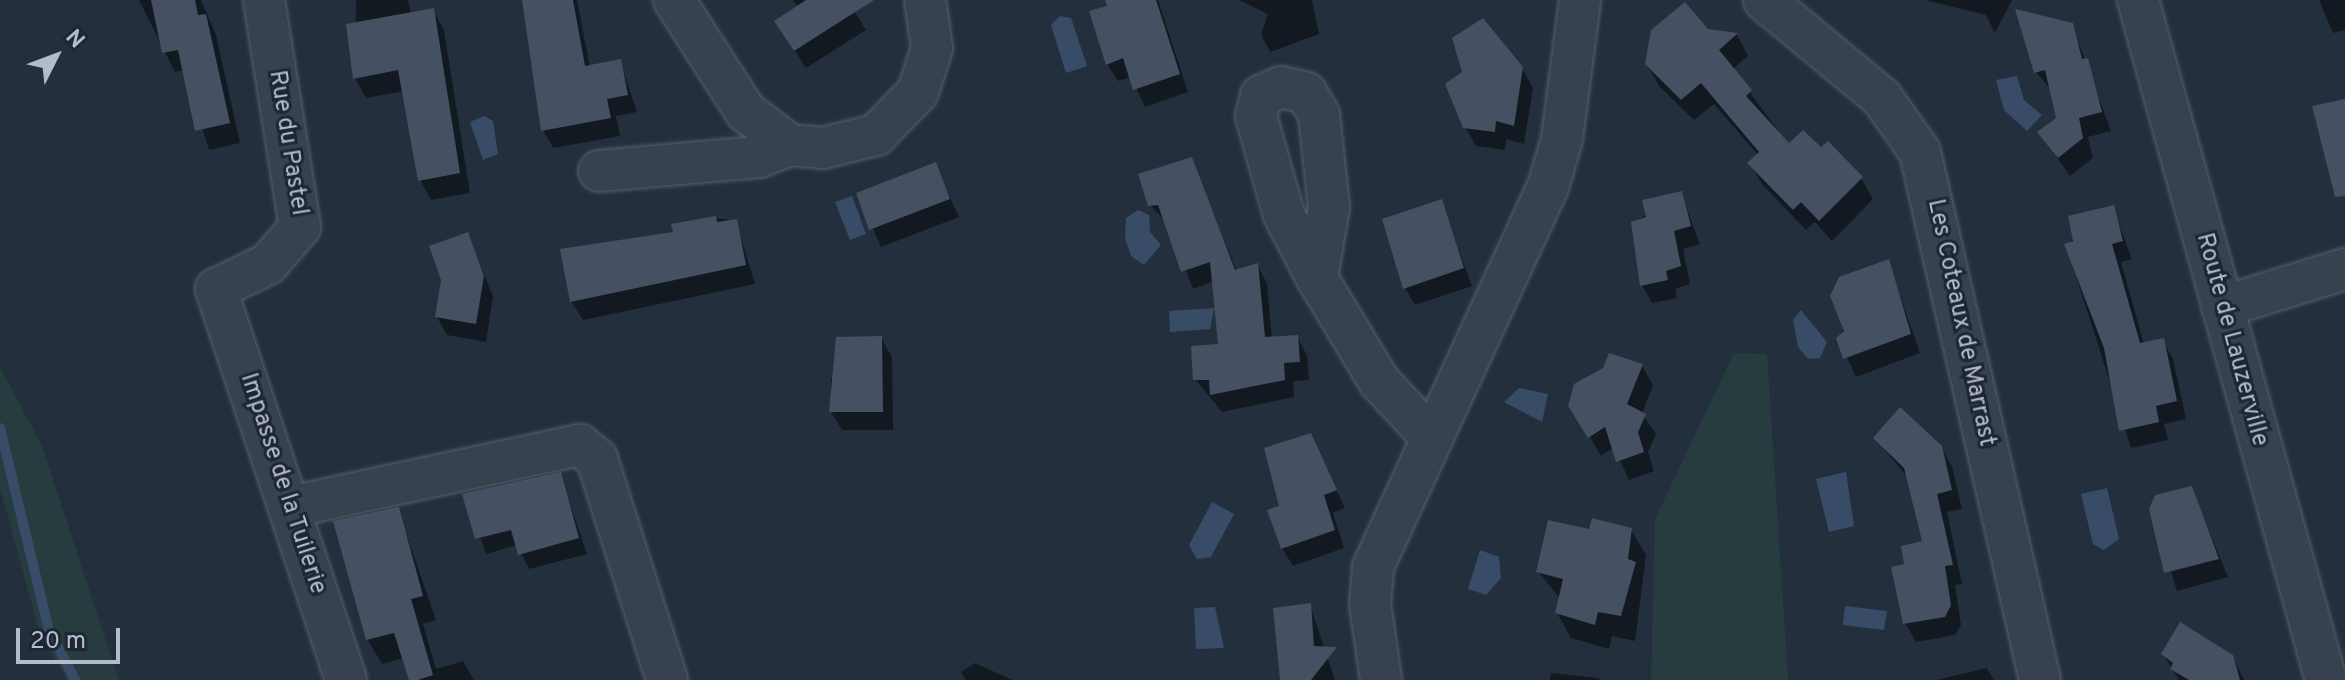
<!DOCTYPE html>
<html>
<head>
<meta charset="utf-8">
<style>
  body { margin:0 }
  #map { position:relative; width:2345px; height:680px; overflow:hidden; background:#242f3e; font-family:Overpass,sans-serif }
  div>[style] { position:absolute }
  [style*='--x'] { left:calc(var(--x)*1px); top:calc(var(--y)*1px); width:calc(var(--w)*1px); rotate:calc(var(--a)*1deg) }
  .green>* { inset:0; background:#263c3f }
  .water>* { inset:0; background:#394c67 }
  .shadow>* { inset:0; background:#0007 }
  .stream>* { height:10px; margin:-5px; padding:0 5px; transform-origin:5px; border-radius:5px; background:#394c67 }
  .building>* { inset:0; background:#455162 }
  .roads { filter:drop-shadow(0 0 2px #565f6c) drop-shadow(0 0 2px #565f6c) }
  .minor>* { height:40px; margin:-20px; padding:0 20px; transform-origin:20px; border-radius:20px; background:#38414e }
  span { translate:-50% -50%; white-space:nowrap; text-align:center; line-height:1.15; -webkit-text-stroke:6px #1d2633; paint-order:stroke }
  .street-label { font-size:24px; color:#b4bcc9 }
  .north { position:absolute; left:16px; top:16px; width:80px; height:80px; -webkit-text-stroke:6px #1d2633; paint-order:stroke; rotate:48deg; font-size:22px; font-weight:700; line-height:32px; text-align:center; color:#b4bcc9 }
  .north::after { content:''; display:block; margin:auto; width:28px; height:36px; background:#b4bcc9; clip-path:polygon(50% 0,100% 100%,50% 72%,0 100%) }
  .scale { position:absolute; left:16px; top:628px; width:104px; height:36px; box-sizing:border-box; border:4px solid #b4bcc9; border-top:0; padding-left:10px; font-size:24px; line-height:28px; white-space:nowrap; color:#b4bcc9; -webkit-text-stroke:6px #1d2633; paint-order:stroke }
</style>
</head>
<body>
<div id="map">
  <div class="green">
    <i style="clip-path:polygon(1734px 353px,1767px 354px,1788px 680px,1651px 680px,1655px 519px)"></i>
    <i style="clip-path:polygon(0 367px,42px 446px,119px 680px,67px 680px,40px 634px,0 488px)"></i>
  </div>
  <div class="water">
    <i style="clip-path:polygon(1060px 16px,1071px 18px,1087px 66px,1066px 73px,1051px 25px)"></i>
    <i style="clip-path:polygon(2017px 76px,2024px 100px,2042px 115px,2027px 131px,2004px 110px,1996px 80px)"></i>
    <i style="clip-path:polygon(484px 116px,493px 121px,498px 154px,483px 160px,470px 122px)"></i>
    <i style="clip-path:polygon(852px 196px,866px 234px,850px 240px,835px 202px)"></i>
    <i style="clip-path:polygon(1138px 210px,1149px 215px,1150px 232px,1161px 245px,1144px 265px,1131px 256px,1125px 238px,1126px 218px)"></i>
    <i style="clip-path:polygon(1214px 308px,1210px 329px,1170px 332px,1169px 311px)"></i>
    <i style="clip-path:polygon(1801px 310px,1827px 342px,1820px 358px,1808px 359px,1798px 347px,1793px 320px)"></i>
    <i style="clip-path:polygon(1519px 388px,1548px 394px,1542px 422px,1504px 402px)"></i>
    <i style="clip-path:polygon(1846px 472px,1854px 526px,1829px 532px,1816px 479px)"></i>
    <i style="clip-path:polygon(2107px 488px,2119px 539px,2104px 550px,2093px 544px,2081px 494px)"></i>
    <i style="clip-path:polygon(1212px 502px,1234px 514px,1211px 557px,1197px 559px,1189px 545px)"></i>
    <i style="clip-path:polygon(1480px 550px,1499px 557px,1501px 578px,1486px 595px,1468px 589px)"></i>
    <i style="clip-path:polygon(1845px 606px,1887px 611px,1884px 630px,1843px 625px)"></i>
    <i style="clip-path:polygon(1215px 607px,1224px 648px,1196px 649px,1194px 608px)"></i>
  </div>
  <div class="shadow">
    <i style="clip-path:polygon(139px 0,201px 0,216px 35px,240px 143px,209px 150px,184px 70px,175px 72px)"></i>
    <i style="clip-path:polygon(356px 0,408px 0,411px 14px,433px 10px,444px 30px,470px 193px,431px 200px,420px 180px,404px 91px,366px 98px,355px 78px)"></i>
    <i style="clip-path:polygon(524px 0,577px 0,590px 67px,620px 61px,637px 112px,616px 116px,620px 136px,553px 148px,543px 130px)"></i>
    <i style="clip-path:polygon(793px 0,847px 0,866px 30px,806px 68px,788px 40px,798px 8px)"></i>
    <i style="clip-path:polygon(1107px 0,1158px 0,1188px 92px,1145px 107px,1131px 77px,1118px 81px,1107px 64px)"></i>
    <i style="clip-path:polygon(1239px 0,1312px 0,1319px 34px,1270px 52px,1261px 34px,1268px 14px)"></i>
    <i style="clip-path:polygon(1925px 0,2012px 0,1995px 33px,1986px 15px)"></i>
    <i style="clip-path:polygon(2319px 0,2345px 0,2345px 30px,2333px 33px)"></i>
    <i style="clip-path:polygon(2072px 25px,2111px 131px,2088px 137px,2093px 158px,2070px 176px,2040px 133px,2058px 119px,2051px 90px,2036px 72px)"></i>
    <i style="clip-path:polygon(1707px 31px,1737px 35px,1748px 56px,1733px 69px,1789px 146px,1821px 150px,1861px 178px,1873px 199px,1832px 241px,1815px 222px,1806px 230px,1762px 184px,1750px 163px,1758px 155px,1714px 104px,1694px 120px,1659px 86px,1647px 64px)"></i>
    <i style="clip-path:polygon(1522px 68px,1533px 88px,1524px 144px,1506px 139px,1505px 150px,1476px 146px,1465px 127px)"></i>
    <i style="clip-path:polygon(1191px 159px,1237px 272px,1257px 265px,1267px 283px,1272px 339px,1297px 337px,1307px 355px,1309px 380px,1293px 381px,1294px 397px,1222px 412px,1195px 379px,1220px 346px,1214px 281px,1193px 289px,1166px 222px,1150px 205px)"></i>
    <i style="clip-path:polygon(935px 165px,959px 217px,881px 247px,858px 194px)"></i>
    <i style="clip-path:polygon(1681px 193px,1700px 244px,1683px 249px,1690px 284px,1675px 289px,1677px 298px,1652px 303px,1642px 285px,1633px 223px)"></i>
    <i style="clip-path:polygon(1441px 202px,1472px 286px,1415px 305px,1405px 288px)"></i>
    <i style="clip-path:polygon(2113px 208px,2132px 259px,2121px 262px,2144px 344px,2163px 341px,2173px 359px,2186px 419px,2164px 424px,2168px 440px,2131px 448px,2066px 245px)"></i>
    <i style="clip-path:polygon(715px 218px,736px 221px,755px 284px,583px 320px,571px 301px,675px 233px)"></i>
    <i style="clip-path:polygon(467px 234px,493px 296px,486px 342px,447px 335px,437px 317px)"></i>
    <i style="clip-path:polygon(1888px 262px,1920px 353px,1856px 377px,1838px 338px)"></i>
    <i style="clip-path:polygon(881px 338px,892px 357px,893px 430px,842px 430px,831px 412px,831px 379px)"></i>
    <i style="clip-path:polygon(1642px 366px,1653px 385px,1642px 414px,1656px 434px,1648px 452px,1654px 471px,1629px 480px,1614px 447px,1601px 456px,1571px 405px,1604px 369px)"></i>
    <i style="clip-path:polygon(1310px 436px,1345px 508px,1333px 513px,1344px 548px,1293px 566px,1282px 548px,1281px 508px)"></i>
    <i style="clip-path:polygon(1876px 439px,1941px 447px,1952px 467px,1962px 509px,1947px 512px,1962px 584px,1955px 585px,1961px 625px,1955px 635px,1916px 642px,1905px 623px,1906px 565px,1925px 543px,1909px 479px)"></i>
    <i style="clip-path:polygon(560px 475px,587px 554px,529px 569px,517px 545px,486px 554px,465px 495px)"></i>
    <i style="clip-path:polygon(2191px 488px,2228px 577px,2177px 591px,2151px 509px)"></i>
    <i style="clip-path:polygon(398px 510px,436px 620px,423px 624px,436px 669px,463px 661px,474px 680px,412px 680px,404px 658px,382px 664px,368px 640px,335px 523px)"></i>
    <i style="clip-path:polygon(1631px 530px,1646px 555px,1635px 641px,1612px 636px,1609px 649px,1571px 638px,1557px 613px,1560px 599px,1538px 571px,1590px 532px)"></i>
    <i style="clip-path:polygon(1310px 605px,1335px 680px,1281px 680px)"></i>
    <i style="clip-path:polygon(2163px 654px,2232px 656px,2244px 680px,2179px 680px)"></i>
    <i style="clip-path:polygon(975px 663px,1012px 680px,966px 680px,961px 672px)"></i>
    <i style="clip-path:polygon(1987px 668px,1994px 680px,1936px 680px)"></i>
    <i style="clip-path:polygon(1551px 673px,1598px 678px,1600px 680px,1550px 680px)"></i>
  </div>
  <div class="stream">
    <i style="--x:0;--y:428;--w:208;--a:76.4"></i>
    <i style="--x:49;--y:630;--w:56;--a:62.5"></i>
  </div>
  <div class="building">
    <i style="clip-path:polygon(151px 0,195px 0,198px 15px,206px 14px,230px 123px,195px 131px,178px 50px,162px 53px)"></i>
    <i style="clip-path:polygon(522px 0,573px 0,585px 66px,621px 59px,628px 95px,607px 99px,611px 118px,541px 131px)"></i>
    <i style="clip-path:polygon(806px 0,874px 0,794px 51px,774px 21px)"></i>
    <i style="clip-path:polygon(1105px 0,1156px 0,1180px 74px,1133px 90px,1123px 58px,1106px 65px,1089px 11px,1107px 6px)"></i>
    <i style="clip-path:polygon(1685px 2px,1708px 29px,1738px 33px,1719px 50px,1752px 90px,1746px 96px,1789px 143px,1803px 130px,1821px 147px,1828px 141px,1863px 177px,1819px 221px,1801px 202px,1793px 210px,1747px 163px,1759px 152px,1701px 83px,1681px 100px,1645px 64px,1651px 30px)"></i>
    <i style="clip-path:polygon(434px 8px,460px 173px,418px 181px,398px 70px,353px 79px,346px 24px)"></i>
    <i style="clip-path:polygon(2015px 9px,2073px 23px,2082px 59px,2088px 58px,2102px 112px,2079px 118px,2083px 138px,2058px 158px,2037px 132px,2056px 118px,2045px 70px,2034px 73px)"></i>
    <i style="clip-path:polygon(1483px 18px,1523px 67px,1514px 126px,1496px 121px,1495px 132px,1463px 128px,1445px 84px,1462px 72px,1452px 38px)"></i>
    <i style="clip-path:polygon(2345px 99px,2345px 196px,2335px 197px,2312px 106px)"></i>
    <i style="clip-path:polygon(1192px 157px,1235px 270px,1258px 263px,1265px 337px,1298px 335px,1300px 362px,1284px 363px,1285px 380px,1210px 395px,1209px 380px,1193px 380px,1191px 346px,1218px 344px,1210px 262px,1181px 272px,1158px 205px,1148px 206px,1138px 174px)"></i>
    <i style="clip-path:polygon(936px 162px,950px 199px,869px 230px,856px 193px)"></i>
    <i style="clip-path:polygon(1682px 191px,1691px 226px,1674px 231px,1681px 266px,1666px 271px,1668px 280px,1640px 286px,1631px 222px,1646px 217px,1642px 200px)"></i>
    <i style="clip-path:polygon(1442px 199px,1464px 268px,1403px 289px,1382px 219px)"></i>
    <i style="clip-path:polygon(2114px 205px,2123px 241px,2112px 244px,2140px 343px,2164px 338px,2177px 401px,2156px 406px,2159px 422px,2119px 431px,2104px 348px,2064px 244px,2073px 241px,2068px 216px)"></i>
    <i style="clip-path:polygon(716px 216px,717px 222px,737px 219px,746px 265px,570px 302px,560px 249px,673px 232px,671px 224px)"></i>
    <i style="clip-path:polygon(468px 232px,484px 276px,476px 324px,435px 317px,441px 280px,429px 246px)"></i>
    <i style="clip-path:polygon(1889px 259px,1911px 334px,1843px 359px,1836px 338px,1844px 331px,1830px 296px,1839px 277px)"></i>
    <i style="clip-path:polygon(882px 336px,883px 412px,829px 412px,836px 337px)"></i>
    <i style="clip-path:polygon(1609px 353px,1643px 364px,1627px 404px,1646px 414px,1638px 432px,1644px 452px,1616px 462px,1605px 427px,1588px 438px,1568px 406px,1574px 384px,1603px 368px)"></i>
    <i style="clip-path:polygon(1900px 407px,1942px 446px,1952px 490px,1937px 494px,1953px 565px,1945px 566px,1951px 605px,1945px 617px,1903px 624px,1891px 567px,1904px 564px,1901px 546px,1922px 541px,1904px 468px,1873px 438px)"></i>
    <i style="clip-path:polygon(1311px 433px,1337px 490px,1324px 495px,1335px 530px,1281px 549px,1267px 510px,1279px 506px,1264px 448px)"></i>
    <i style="clip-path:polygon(561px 472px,579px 538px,518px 555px,511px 530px,475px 539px,462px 494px)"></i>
    <i style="clip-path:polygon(2192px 486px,2219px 559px,2164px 573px,2149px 509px,2155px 495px)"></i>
    <i style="clip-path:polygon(399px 507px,423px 596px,411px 599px,433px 675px,418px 680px,409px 680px,394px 633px,366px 640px,333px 521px)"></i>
    <i style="clip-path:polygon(1592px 518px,1632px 528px,1628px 559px,1636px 562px,1621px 616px,1598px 612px,1595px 625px,1555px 613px,1563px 579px,1536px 572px,1548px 520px,1589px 529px)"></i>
    <i style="clip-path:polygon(1311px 603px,1314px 646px,1337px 647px,1311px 680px,1280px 680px,1273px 608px)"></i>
    <i style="clip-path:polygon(2180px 622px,2233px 655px,2240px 680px,2189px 680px,2170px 669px,2173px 663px,2161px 654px)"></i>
  </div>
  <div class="roads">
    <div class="minor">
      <i style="--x:264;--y:0;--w:230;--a:81"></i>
      <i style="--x:300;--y:227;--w:49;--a:130.9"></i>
      <i style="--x:268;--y:264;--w:58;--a:154.3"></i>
      <i style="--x:216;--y:289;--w:412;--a:71.6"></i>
      <i style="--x:674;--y:0;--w:133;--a:57.3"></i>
      <i style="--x:746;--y:112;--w:55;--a:36.9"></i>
      <i style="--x:790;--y:145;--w:33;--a:5"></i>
      <i style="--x:823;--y:148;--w:55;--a:-13.8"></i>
      <i style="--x:876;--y:135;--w:60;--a:-45.7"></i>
      <i style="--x:918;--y:92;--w:46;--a:-72.3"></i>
      <i style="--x:932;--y:48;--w:49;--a:-98.3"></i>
      <i style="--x:1764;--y:0;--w:153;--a:39.7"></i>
      <i style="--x:1882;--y:98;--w:66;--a:54.9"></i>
      <i style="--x:1920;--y:152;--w:541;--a:77.2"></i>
      <i style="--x:2138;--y:0;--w:706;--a:74.55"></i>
      <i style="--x:599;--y:171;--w:161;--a:-5"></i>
      <i style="--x:759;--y:157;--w:33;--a:-21"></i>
      <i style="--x:1317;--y:278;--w:71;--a:-117.6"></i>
      <i style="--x:1284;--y:215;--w:103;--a:-105.8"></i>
      <i style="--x:1256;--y:116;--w:21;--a:-76"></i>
      <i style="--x:1261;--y:96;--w:22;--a:-24"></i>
      <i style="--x:1281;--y:87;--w:26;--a:13"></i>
      <i style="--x:1306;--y:93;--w:26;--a:59"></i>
      <i style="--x:1319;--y:115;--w:93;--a:83.8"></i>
      <i style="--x:1329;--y:207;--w:72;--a:99.6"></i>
      <i style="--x:1317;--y:278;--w:120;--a:59"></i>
      <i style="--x:1379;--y:381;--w:78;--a:47.1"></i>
      <i style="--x:2222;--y:307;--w:129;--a:-17.2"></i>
      <i style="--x:290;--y:507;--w:297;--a:-12.1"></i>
      <i style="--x:580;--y:445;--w:22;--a:39"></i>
      <i style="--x:597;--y:459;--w:232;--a:72.4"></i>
      <i style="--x:1381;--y:680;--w:77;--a:-98.2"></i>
      <i style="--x:1370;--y:604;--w:37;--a:-85"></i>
      <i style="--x:1373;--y:567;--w:418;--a:-65.3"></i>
      <i style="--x:1548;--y:187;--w:50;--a:-73.7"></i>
      <i style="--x:1562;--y:139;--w:140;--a:-82.6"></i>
    </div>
  </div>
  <div class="street-label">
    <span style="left:287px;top:143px;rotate:81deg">Rue du Pastel</span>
    <span style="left:1960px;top:323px;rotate:78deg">Les Coteaux de Marrast</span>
    <span style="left:2231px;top:340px;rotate:75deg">Route de Lauzerville</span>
    <span style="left:282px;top:484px;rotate:72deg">Impasse de la Tuilerie</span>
  </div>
  <div class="north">N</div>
  <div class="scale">20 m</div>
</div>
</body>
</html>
